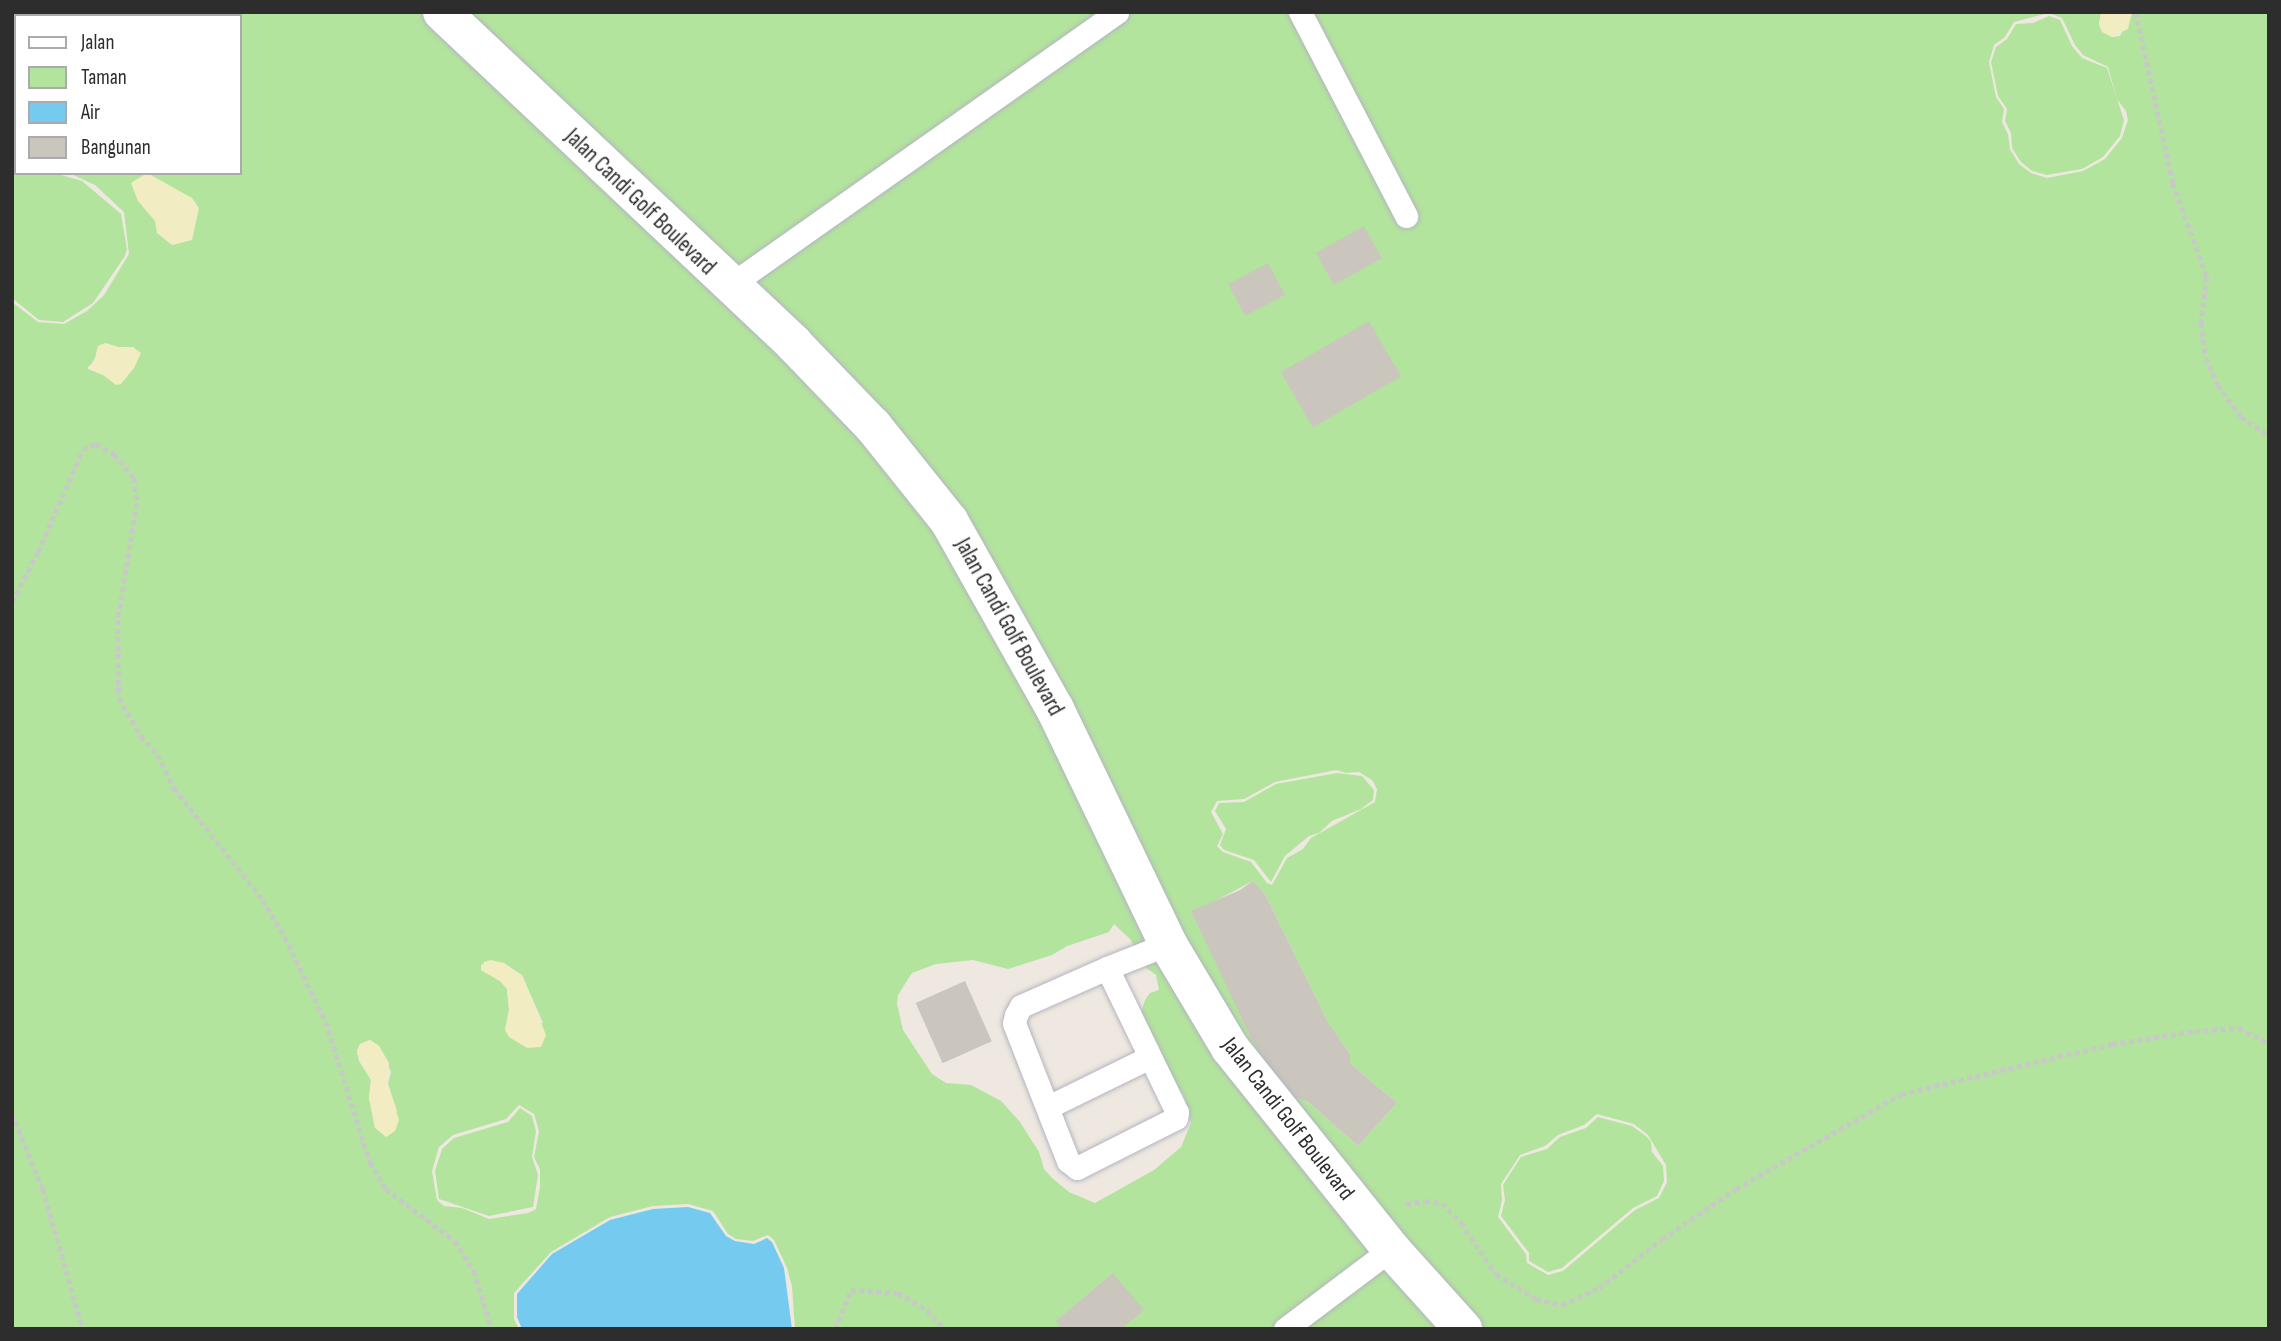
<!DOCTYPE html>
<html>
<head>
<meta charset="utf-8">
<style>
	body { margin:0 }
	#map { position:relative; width:2281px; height:1341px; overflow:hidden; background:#eee8e0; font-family:"Sofia Sans Condensed",sans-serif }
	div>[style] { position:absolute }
	.green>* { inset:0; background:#b3e49d }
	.sand>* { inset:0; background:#f2ecc3 }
	.water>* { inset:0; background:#74cbef }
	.building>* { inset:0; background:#cac6be; transform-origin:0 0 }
	.path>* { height:4.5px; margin-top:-2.25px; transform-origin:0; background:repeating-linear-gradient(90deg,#c8c8c8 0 5px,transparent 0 8.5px) }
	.roads { filter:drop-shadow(0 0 2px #b3b5c0) drop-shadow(0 0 2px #b3b5c0) }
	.lane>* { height:23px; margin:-11.5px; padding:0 11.5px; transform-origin:11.5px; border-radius:11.5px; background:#fff }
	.street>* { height:38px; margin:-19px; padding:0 19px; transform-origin:19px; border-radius:19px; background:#fff }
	span { translate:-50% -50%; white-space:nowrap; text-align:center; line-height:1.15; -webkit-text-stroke:5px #fff; paint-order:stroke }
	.street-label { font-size:23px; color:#2d2d2d }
	.frame { position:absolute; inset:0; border:14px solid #2d2d2d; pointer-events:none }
	.legend { position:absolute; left:14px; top:14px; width:228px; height:161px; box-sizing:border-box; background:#fff; border:2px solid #ababab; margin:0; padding:9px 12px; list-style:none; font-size:21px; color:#2d2d2d }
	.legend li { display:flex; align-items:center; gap:14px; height:35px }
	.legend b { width:35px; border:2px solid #ababab }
</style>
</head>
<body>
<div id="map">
	<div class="green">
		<div style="clip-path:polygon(evenodd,12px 12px,2101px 12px,2099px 25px,2112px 37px,2120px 36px,2132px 12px,2269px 12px,2269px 1329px,795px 1329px,792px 1286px,787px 1268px,774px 1240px,768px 1235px,753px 1241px,736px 1239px,728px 1234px,713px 1211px,688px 1204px,653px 1206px,610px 1217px,551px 1252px,514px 1293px,514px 1319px,519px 1329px,12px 1329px,12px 302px,38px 322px,64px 324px,87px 311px,104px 295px,129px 254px,124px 212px,95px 185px,69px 173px,240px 173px,240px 16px,16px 16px,16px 163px,12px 162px,12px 12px,2049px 13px,2062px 18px,2075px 45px,2083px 55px,2108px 67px,2117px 99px,2126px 111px,2128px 120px,2122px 138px,2105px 159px,2083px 171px,2047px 178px,2031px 173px,2019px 164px,2010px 149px,2008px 134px,2002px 122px,2004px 109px,1996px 97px,1989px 62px,1994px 45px,2005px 37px,2014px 22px,2049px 13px,12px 12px,105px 343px,122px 348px,131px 369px,125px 376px,103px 375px,88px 369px,105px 343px,12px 12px,1336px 770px,1346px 773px,1359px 772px,1372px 780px,1377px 789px,1375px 802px,1311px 838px,1303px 849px,1287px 858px,1272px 885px,1267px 883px,1251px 862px,1223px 852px,1217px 846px,1223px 834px,1211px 812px,1217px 801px,1244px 799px,1275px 782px,1336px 770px,12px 12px,1253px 881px,1265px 894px,1328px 1022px,1350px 1054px,1350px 1063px,1397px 1103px,1358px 1146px,1307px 1101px,1295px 1098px,1279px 1080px,1213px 902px,1253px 881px,12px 12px,1114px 924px,1130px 939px,1145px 967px,1156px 975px,1159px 990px,1150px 993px,1145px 1000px,1140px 1016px,1159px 1046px,1162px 1065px,1184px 1096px,1191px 1123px,1181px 1147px,1154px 1170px,1095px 1203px,1069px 1192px,1052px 1178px,1044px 1169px,1039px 1152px,1020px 1122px,1001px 1101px,971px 1085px,946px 1083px,932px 1074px,903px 1030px,897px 1004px,898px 995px,912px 973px,936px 964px,973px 960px,1008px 969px,1052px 955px,1067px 946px,1109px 932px,1114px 924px,12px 12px,486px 963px,504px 963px,522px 975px,543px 1023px,505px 1030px,509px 1010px,507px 989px,500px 981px,481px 970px,481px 965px,486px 963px,12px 12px,370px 1040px,379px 1046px,391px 1072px,388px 1084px,397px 1111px,375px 1128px,369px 1098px,371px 1080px,359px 1061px,357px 1050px,360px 1044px,370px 1040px,12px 12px,519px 1105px,534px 1114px,539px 1131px,534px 1157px,540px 1169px,540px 1187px,536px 1209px,528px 1213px,489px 1219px,462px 1208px,444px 1206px,437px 1200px,432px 1171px,439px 1147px,453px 1135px,506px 1119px,519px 1105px,12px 12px,1597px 1114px,1634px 1124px,1648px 1135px,1666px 1165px,1667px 1182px,1659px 1198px,1635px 1210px,1563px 1271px,1548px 1275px,1527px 1263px,1526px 1254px,1498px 1217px,1502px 1200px,1501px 1184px,1520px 1155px,1545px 1146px,1558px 1135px,1584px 1125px,1597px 1114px)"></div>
		<div style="clip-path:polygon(2049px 16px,2060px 20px,2072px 46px,2082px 58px,2107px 68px,2124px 120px,2120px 136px,2103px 157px,2082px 169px,2047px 175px,2032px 171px,2021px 162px,2012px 148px,2011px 133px,2005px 121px,2007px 109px,1998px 96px,1991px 62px,1996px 47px,2007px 39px,2016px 24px,2033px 23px)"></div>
		<div style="clip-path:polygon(12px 164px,16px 166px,16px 173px,61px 175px,82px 181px,121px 214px,127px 249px,125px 256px,93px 303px,63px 322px,39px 320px,12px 298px)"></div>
		<div style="clip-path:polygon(1337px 773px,1362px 776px,1374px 790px,1373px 800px,1361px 809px,1332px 821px,1319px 833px,1309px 836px,1285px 856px,1271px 882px,1254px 860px,1224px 850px,1220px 845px,1226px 829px,1215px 811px,1219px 803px,1244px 802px,1276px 784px)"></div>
		<div style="clip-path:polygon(520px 1108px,532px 1116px,536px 1131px,532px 1157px,538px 1175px,533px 1207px,489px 1216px,439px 1199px,435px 1171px,442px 1149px,454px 1138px,508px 1122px)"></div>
		<div style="clip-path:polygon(1598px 1117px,1632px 1126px,1647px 1137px,1651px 1142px,1652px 1152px,1663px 1166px,1664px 1181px,1657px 1196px,1633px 1208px,1562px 1268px,1548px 1272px,1529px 1261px,1529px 1253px,1501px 1216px,1505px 1200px,1503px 1185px,1521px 1157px,1547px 1149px,1560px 1137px,1586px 1128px)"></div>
	</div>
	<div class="sand">
		<div style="clip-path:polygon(2101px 12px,2132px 12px,2128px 29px,2112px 37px,2102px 32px,2099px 25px)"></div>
		<div style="clip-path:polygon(147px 173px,192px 198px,199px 208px,192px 240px,172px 245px,157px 233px,155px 221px,138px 201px,131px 183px)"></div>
		<div style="clip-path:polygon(105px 343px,117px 347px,133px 347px,141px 353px,134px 368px,121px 384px,116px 385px,103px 375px,87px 368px,94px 362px,98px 346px)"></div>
		<div style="clip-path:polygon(491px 960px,504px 963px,523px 977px,546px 1035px,541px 1047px,527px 1048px,509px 1037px,505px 1030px,509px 1010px,507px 989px,500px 981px,481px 970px,484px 962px)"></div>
		<div style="clip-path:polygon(370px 1040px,379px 1046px,389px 1063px,388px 1084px,399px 1120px,395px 1131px,386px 1137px,375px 1128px,369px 1098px,371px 1080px,357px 1054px,360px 1044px)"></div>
	</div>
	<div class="water">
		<div style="clip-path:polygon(688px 1207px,710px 1213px,726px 1236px,735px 1241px,754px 1244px,767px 1238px,772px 1242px,784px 1268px,792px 1329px,522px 1329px,517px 1317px,517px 1294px,552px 1254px,610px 1220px,653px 1209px)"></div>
	</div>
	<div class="building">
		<div style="left:1364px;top:226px;width:37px;height:55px;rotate:61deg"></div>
		<div style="left:1268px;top:263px;width:36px;height:45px;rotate:62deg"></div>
		<div style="left:1369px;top:321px;width:64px;height:102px;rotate:60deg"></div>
		<div style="clip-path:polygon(1253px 881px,1265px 894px,1328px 1022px,1350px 1054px,1350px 1063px,1397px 1103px,1358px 1146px,1307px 1101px,1295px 1098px,1267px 1064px,1251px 1038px,1191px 911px,1240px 890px)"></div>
		<div style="left:965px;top:981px;width:66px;height:54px;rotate:66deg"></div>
		<div style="clip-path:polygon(1113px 1273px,1144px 1310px,1121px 1329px,1062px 1329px,1056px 1321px)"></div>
	</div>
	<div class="path">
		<div style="left:2136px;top:12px;width:175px;rotate:77.8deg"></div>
		<div style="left:2173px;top:183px;width:100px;rotate:70.1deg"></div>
		<div style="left:2207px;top:277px;width:46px;rotate:97.4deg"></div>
		<div style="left:2201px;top:323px;width:35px;rotate:82deg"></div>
		<div style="left:2206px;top:358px;width:30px;rotate:66deg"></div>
		<div style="left:2218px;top:385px;width:39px;rotate:54deg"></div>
		<div style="left:2241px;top:417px;width:33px;rotate:33deg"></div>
		<div style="left:12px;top:602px;width:56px;rotate:-62.5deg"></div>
		<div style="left:38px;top:552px;width:112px;rotate:-66.4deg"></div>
		<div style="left:83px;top:449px;width:14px;rotate:-21deg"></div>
		<div style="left:96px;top:444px;width:21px;rotate:29deg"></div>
		<div style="left:114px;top:454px;width:31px;rotate:50deg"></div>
		<div style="left:134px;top:478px;width:25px;rotate:83deg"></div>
		<div style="left:137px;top:503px;width:119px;rotate:99.2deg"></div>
		<div style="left:118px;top:620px;width:78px;rotate:89.3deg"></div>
		<div style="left:119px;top:698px;width:44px;rotate:59.9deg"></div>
		<div style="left:141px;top:736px;width:25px;rotate:48deg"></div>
		<div style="left:158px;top:755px;width:37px;rotate:64deg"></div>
		<div style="left:174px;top:788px;width:143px;rotate:51.5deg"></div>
		<div style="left:263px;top:900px;width:43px;rotate:59.3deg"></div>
		<div style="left:285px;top:937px;width:94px;rotate:64.2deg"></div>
		<div style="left:326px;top:1022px;width:147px;rotate:72.6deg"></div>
		<div style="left:370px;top:1162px;width:31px;rotate:59deg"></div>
		<div style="left:386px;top:1189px;width:86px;rotate:37deg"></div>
		<div style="left:455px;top:1241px;width:36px;rotate:58deg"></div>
		<div style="left:474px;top:1271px;width:61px;rotate:72.8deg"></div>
		<div style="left:12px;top:1114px;width:81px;rotate:67.5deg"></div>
		<div style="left:43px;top:1189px;width:146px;rotate:74.1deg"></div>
		<div style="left:1406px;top:1204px;width:19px;rotate:-9deg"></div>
		<div style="left:1425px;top:1201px;width:17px;rotate:7deg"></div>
		<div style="left:1442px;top:1203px;width:28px;rotate:46deg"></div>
		<div style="left:1461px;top:1223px;width:62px;rotate:55.5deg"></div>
		<div style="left:1496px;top:1274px;width:47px;rotate:32deg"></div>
		<div style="left:1536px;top:1299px;width:27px;rotate:13deg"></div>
		<div style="left:1562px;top:1305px;width:41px;rotate:-24.7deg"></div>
		<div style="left:1599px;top:1288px;width:80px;rotate:-37.9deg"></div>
		<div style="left:1662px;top:1239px;width:89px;rotate:-34deg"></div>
		<div style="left:1736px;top:1189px;width:190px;rotate:-29.9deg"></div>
		<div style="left:1901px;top:1094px;width:217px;rotate:-13.3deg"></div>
		<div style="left:2112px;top:1044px;width:84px;rotate:-8.9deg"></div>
		<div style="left:2195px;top:1031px;width:44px;rotate:-3.9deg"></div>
		<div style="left:2239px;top:1028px;width:34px;rotate:27deg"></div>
		<div style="left:835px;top:1329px;width:42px;rotate:-67.7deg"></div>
		<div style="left:851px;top:1290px;width:47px;rotate:3.7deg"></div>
		<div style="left:898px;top:1293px;width:34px;rotate:30deg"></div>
		<div style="left:927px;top:1310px;width:26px;rotate:47deg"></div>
	</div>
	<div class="roads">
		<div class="lane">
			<div style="left:1300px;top:12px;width:230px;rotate:62.5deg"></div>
			<div style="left:729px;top:286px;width:475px;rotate:-35.2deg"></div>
			<div style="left:1107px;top:968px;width:160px;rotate:64.1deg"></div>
			<div style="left:1177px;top:1112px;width:6px;rotate:99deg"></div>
			<div style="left:1176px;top:1118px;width:111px;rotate:153.2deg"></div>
			<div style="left:1077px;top:1168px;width:11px;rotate:-142deg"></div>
			<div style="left:1068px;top:1161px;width:148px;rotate:-111.4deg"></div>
			<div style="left:1014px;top:1023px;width:8px;rotate:-76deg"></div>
			<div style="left:1016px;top:1015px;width:10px;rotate:-61deg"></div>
			<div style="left:1021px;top:1006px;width:94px;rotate:-23.8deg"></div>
			<div style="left:1107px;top:968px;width:66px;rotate:-21.5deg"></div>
			<div style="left:1048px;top:1107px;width:111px;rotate:-26.1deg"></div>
			<div style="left:1285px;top:1329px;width:133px;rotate:-37deg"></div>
		</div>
		<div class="street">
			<div style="left:442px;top:12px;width:484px;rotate:43.3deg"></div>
			<div style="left:794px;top:344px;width:114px;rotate:46.1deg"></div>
			<div style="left:873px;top:426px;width:122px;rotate:51.3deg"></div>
			<div style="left:949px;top:521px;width:216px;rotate:60.6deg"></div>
			<div style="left:1055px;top:709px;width:261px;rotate:64.3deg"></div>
			<div style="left:1168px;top:944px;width:121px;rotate:59.2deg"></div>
			<div style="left:1230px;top:1048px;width:258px;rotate:51.3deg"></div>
			<div style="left:1391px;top:1249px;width:108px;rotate:48deg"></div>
		</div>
	</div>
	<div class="street-label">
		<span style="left:640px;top:202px;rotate:44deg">Jalan Candi Golf Boulevard</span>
		<span style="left:1009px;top:627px;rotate:61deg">Jalan Candi Golf Boulevard</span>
		<span style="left:1288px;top:1119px;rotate:52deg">Jalan Candi Golf Boulevard</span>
	</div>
	<div class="frame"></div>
	<ul class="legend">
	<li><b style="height:9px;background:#fff"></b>Jalan</li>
	<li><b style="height:19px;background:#b3e49d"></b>Taman</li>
	<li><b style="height:19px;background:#74cbef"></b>Air</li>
	<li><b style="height:19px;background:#cac6be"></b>Bangunan</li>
	</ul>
</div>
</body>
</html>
